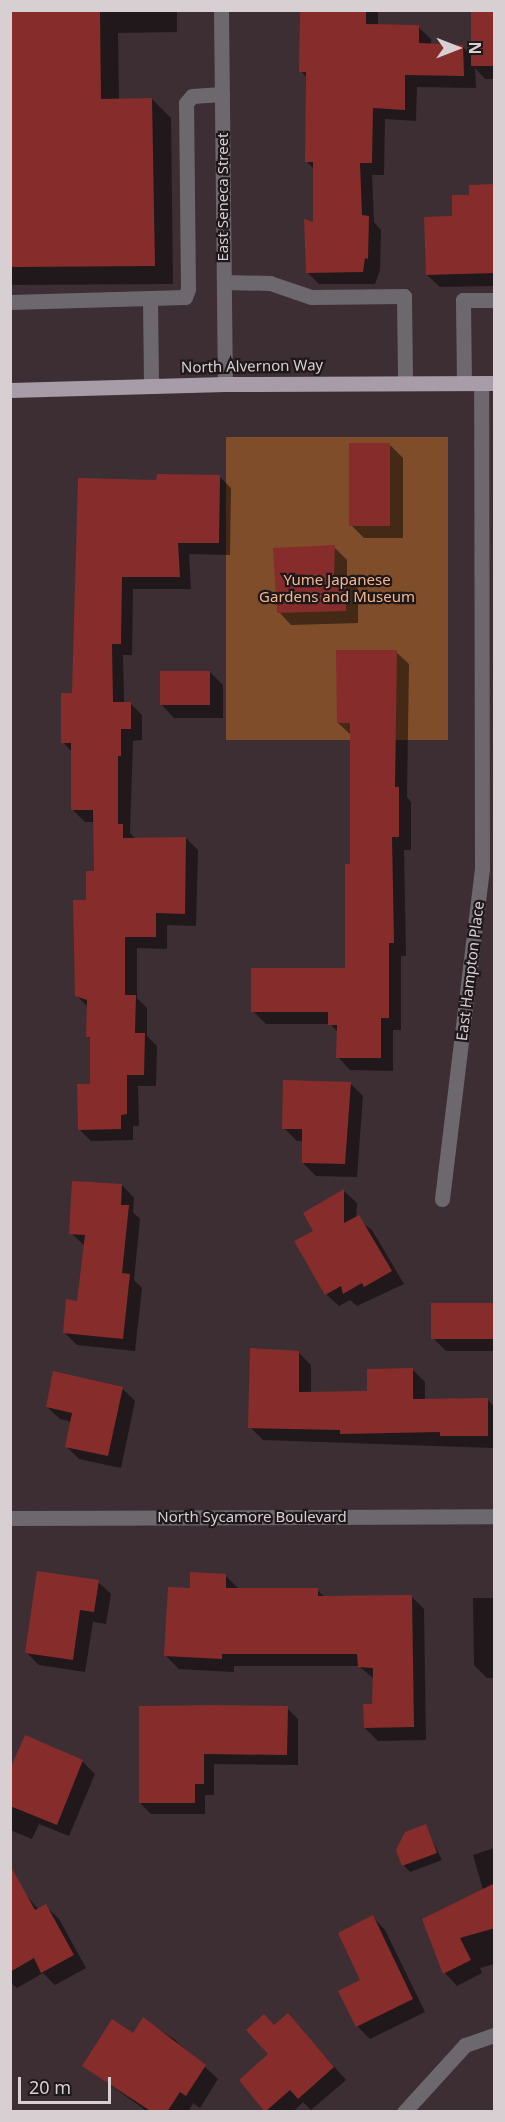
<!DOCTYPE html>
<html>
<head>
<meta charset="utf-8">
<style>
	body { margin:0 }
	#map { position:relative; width:505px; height:2122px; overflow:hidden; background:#3c2e33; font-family:"Noto Sans",sans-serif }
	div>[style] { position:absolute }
	.green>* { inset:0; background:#7f4d2a; transform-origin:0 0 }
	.shadow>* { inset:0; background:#0007 }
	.building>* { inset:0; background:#862d2c; transform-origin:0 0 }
	.minor>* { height:15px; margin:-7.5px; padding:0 7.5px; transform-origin:7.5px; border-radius:7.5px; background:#6d686d }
	.major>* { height:15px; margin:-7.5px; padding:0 7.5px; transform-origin:7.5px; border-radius:7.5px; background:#a79ca7 }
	span { translate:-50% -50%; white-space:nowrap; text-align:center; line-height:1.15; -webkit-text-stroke:4.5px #1f181a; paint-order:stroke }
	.street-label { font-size:15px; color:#d8cfd2 }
	.park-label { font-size:15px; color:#f6b68e }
	.frame { position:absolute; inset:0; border:12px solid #d8cfd2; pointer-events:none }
	.north { position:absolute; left:427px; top:18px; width:60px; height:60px; -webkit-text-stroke:4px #1f181a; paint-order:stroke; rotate:90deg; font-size:16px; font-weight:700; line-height:24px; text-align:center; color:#d8cfd2 }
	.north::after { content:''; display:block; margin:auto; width:21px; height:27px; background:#d8cfd2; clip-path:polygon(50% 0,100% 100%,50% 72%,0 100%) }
	.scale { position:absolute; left:18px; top:2077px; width:93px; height:27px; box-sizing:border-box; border:3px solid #d8cfd2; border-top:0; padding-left:8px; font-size:18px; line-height:21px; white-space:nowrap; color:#d8cfd2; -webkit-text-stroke:4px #1f181a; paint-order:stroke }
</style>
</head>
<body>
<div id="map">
	<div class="green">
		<div style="left:226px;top:437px;width:222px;height:303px"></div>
	</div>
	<div class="shadow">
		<div style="clip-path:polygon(10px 10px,177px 10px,177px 32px,118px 33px,119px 100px,152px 99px,171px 118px,173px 284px,10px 285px)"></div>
		<div style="clip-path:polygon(301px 10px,378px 10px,378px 26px,418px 27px,431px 39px,431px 45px,463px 47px,472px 56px,494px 10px,494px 79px,485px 79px,475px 68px,476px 88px,417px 87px,416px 121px,385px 119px,384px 175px,372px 175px,374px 222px,381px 230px,380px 270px,375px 284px,319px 284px,307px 272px,314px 224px,314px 169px,307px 162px,308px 79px,301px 71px)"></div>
		<div style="clip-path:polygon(494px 186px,494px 286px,440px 287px,427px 275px,454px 217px,470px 196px)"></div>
		<div style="clip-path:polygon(390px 445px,403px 458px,403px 538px,364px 538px,351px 525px)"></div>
		<div style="clip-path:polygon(219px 476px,231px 488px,230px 555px,189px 554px,191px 589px,133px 589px,132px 655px,123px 655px,124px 703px,130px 703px,142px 715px,142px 740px,133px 741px,130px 833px,135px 838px,186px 838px,198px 850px,196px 926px,167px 925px,167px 949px,137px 948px,137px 998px,147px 1008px,147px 1036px,157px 1046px,156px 1086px,138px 1086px,139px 1126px,133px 1126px,133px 1140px,91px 1141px,79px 1129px,91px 1085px,91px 1040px,88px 1036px,88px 1007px,77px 996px,74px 902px,88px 902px,95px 872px,95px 822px,85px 822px,73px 810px,73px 753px,63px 742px,73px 695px,158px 482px)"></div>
		<div style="clip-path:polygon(334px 547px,347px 560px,347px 578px,358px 589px,358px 623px,291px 625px,279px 612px)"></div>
		<div style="clip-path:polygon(396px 652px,409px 664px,407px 797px,411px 802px,411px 850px,404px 850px,406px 956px,401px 956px,401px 1030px,393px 1030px,393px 1071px,350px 1070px,338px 1057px,338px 1032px,330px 1024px,266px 1024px,253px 1011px,346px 970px,352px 865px,351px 735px,338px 723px)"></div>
		<div style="clip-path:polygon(210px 672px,223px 685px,223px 718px,174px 718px,162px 705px)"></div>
		<div style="clip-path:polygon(350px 1083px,363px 1096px,357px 1177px,316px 1176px,303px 1163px,304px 1141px,297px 1141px,284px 1128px)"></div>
		<div style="clip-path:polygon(122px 1185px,134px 1198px,133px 1212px,140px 1219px,134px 1280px,142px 1288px,135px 1351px,77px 1345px,64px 1332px,78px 1302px,85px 1246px,71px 1233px)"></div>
		<div style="clip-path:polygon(344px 1191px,357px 1203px,356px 1218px,372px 1230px,404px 1284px,357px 1306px,350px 1300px,339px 1306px,326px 1294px,315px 1231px,305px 1214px)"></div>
		<div style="clip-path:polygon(494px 1304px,494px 1351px,446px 1351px,433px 1338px)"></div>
		<div style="clip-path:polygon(298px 1352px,311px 1365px,311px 1393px,369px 1392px,412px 1369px,425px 1382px,425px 1400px,488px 1400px,494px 1407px,494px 1448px,263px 1440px,250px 1427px)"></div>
		<div style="clip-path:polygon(122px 1388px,135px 1401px,121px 1468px,79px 1459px,66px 1446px,72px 1422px,60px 1419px,47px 1407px)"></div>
		<div style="clip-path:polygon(226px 1576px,238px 1588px,317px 1590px,325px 1597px,411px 1596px,424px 1609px,426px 1740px,378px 1741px,365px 1728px,374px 1706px,374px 1679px,359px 1666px,234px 1666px,234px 1672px,179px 1669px,166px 1656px,191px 1590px)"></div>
		<div style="clip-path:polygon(98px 1582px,111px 1594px,106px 1624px,93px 1622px,85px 1672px,39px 1665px,26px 1652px)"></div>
		<div style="clip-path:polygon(473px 1598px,494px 1598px,494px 1678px,487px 1678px,474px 1665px)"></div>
		<div style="clip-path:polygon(140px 1707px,287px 1708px,298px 1719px,298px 1765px,214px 1764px,214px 1795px,205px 1795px,205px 1814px,151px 1814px,140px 1803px)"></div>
		<div style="clip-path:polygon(82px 1761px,95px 1774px,69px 1836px,39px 1824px,32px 1839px,10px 1830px,10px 1765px)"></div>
		<div style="clip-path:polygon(425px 1826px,442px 1860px,410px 1872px,403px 1865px)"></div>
		<div style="clip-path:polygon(494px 1848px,494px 1964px,480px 1968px,482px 1973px,457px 1986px,445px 1973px,424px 1919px,483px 1890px,473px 1855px)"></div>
		<div style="clip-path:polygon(26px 1895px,39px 1910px,46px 1906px,59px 1919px,86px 1968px,55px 1985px,43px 1973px,17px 1988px,10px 1982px,10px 1903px)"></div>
		<div style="clip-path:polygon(373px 1917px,385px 1930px,425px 2012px,370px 2039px,357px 2026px,340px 1991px,362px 1981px)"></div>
		<div style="clip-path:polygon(288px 2015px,346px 2080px,311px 2110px,303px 2102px,293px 2112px,267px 2112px,241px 2080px,270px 2055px,275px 2026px)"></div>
		<div style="clip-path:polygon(143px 2019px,174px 2039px,218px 2079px,200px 2108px,193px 2103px,188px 2112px,148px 2112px,84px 2066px,133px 2035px)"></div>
	</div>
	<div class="building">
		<div style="clip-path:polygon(10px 10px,100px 10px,101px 99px,152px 98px,155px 266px,12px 267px)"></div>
		<div style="clip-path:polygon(300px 10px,366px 10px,366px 24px,419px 25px,419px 43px,463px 45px,464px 76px,405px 75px,405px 110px,373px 108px,372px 163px,360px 163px,362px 215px,369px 216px,368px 259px,365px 258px,363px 272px,306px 273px,304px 219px,313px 222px,313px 162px,305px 162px,306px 72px,299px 72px)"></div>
		<div style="left:471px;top:10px;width:24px;height:56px"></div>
		<div style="clip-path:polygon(495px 184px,495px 273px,426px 275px,424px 217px,452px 216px,452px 195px,469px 195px,469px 185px)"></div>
		<div style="left:349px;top:443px;width:41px;height:83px"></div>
		<div style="clip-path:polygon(157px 474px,220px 475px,219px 543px,178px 543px,180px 577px,122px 577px,121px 644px,112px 644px,113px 702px,131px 702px,131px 729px,121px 729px,121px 756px,118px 756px,118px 824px,123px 824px,123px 838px,186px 837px,185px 914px,156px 913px,156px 937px,125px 937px,125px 995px,136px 995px,135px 1033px,145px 1033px,144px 1075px,127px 1075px,127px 1114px,121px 1115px,121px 1129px,78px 1130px,77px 1084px,90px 1084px,90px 1037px,86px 1037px,87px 1000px,75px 996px,73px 900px,86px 900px,86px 871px,94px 871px,93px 810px,71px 810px,71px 743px,61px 743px,61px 693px,72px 693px,78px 478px,156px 480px)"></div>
		<div style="clip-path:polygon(335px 545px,334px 575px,346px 575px,346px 611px,277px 613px,273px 548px)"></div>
		<div style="clip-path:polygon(336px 650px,397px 650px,395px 787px,399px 787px,399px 837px,392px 837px,394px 943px,389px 943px,389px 1018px,381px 1018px,381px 1058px,336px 1058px,337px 1025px,328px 1025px,328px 1012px,251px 1012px,251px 968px,345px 968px,345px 864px,350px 864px,350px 723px,337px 723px)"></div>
		<div style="left:160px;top:671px;width:50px;height:34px"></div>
		<div style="clip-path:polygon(283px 1080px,351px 1082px,345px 1164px,302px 1163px,302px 1129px,282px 1129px)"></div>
		<div style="clip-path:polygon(72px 1181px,122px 1184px,121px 1205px,129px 1205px,122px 1273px,130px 1274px,123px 1339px,63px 1333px,66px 1299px,77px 1301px,85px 1235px,69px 1234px)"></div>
		<div style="clip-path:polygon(344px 1189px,344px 1223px,359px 1215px,392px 1271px,364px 1287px,362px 1283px,343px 1294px,341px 1286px,325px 1295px,294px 1241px,313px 1231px,303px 1213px)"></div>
		<div style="left:431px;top:1303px;width:64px;height:36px"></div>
		<div style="clip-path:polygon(250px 1348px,299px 1351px,299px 1392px,367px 1391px,367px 1369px,413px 1368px,413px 1399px,488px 1398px,488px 1436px,440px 1436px,440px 1432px,340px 1434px,340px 1430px,248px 1428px)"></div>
		<div style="clip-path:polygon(53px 1371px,123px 1387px,108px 1456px,65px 1447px,72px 1413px,46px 1407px)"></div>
		<div style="clip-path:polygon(37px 1571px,99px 1580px,94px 1612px,80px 1610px,73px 1660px,25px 1653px)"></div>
		<div style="clip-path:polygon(190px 1572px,226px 1574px,226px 1588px,318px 1588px,318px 1596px,412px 1595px,414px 1727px,364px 1728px,363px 1704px,372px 1704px,373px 1668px,358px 1667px,357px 1654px,222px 1654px,222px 1659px,164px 1656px,168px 1587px,190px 1588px)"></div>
		<div style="clip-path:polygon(219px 1705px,288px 1706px,287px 1755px,204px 1754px,204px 1784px,195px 1784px,195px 1803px,139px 1803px,139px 1706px)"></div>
		<div style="clip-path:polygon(25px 1735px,83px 1760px,57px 1825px,10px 1806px,10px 1769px)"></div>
		<div style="clip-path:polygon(426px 1824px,437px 1853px,402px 1866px,396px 1850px,405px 1832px)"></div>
		<div style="clip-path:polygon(10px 1865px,35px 1910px,46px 1904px,74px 1955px,41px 1973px,34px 1958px,10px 1972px)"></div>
		<div style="clip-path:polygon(495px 1883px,495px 1928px,460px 1938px,471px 1960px,443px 1974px,422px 1919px)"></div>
		<div style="clip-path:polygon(373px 1915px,413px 1999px,356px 2027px,338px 1991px,360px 1980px,338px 1933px)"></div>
		<div style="clip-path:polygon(288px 2013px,334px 2067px,298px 2099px,290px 2090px,265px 2112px,239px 2080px,268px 2054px,246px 2030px,264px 2014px,274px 2025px)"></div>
		<div style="clip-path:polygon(143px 2017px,206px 2065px,186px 2096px,180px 2092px,167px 2112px,152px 2112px,82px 2066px,112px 2019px,133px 2033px)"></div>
	</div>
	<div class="minor">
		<div style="left:221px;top:10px;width:374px;rotate:89.4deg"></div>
		<div style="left:224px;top:282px;width:46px;rotate:1.2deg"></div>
		<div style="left:270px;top:283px;width:43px;rotate:18.9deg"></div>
		<div style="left:311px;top:297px;width:93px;rotate:-0.6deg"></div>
		<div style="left:404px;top:296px;width:87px;rotate:89.3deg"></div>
		<div style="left:150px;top:300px;width:86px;rotate:89.3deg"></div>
		<div style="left:10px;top:302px;width:175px;rotate:-1.6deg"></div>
		<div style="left:185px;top:297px;width:9px;rotate:-69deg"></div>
		<div style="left:188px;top:289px;width:186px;rotate:-90.6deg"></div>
		<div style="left:186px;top:103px;width:9px;rotate:-49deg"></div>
		<div style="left:192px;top:96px;width:30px;rotate:-4deg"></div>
		<div style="left:464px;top:383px;width:83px;rotate:-90.7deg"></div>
		<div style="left:463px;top:300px;width:31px"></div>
		<div style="left:442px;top:1199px;width:333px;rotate:-83.1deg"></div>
		<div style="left:482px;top:868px;width:485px;rotate:-90.1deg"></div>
		<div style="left:10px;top:1518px;width:484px;rotate:-0.2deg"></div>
		<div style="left:404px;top:2112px;width:91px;rotate:-47.7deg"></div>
		<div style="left:465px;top:2045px;width:31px;rotate:-19deg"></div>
	</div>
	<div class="major">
		<div style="left:10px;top:390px;width:215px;rotate:-1.6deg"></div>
		<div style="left:225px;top:384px;width:269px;rotate:-0.2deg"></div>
	</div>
	<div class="street-label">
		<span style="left:223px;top:197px;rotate:-90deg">East Seneca Street</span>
		<span style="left:252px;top:366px;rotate:-1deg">North Alvernon Way</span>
		<span style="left:470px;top:971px;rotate:-83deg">East Hampton Place</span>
		<span style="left:252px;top:1517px">North Sycamore Boulevard</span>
	</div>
	<div class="park-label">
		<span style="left:337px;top:588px">Yume Japanese<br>Gardens and Museum</span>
	</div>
	<div class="frame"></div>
	<div class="north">N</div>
	<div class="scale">20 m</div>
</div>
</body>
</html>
